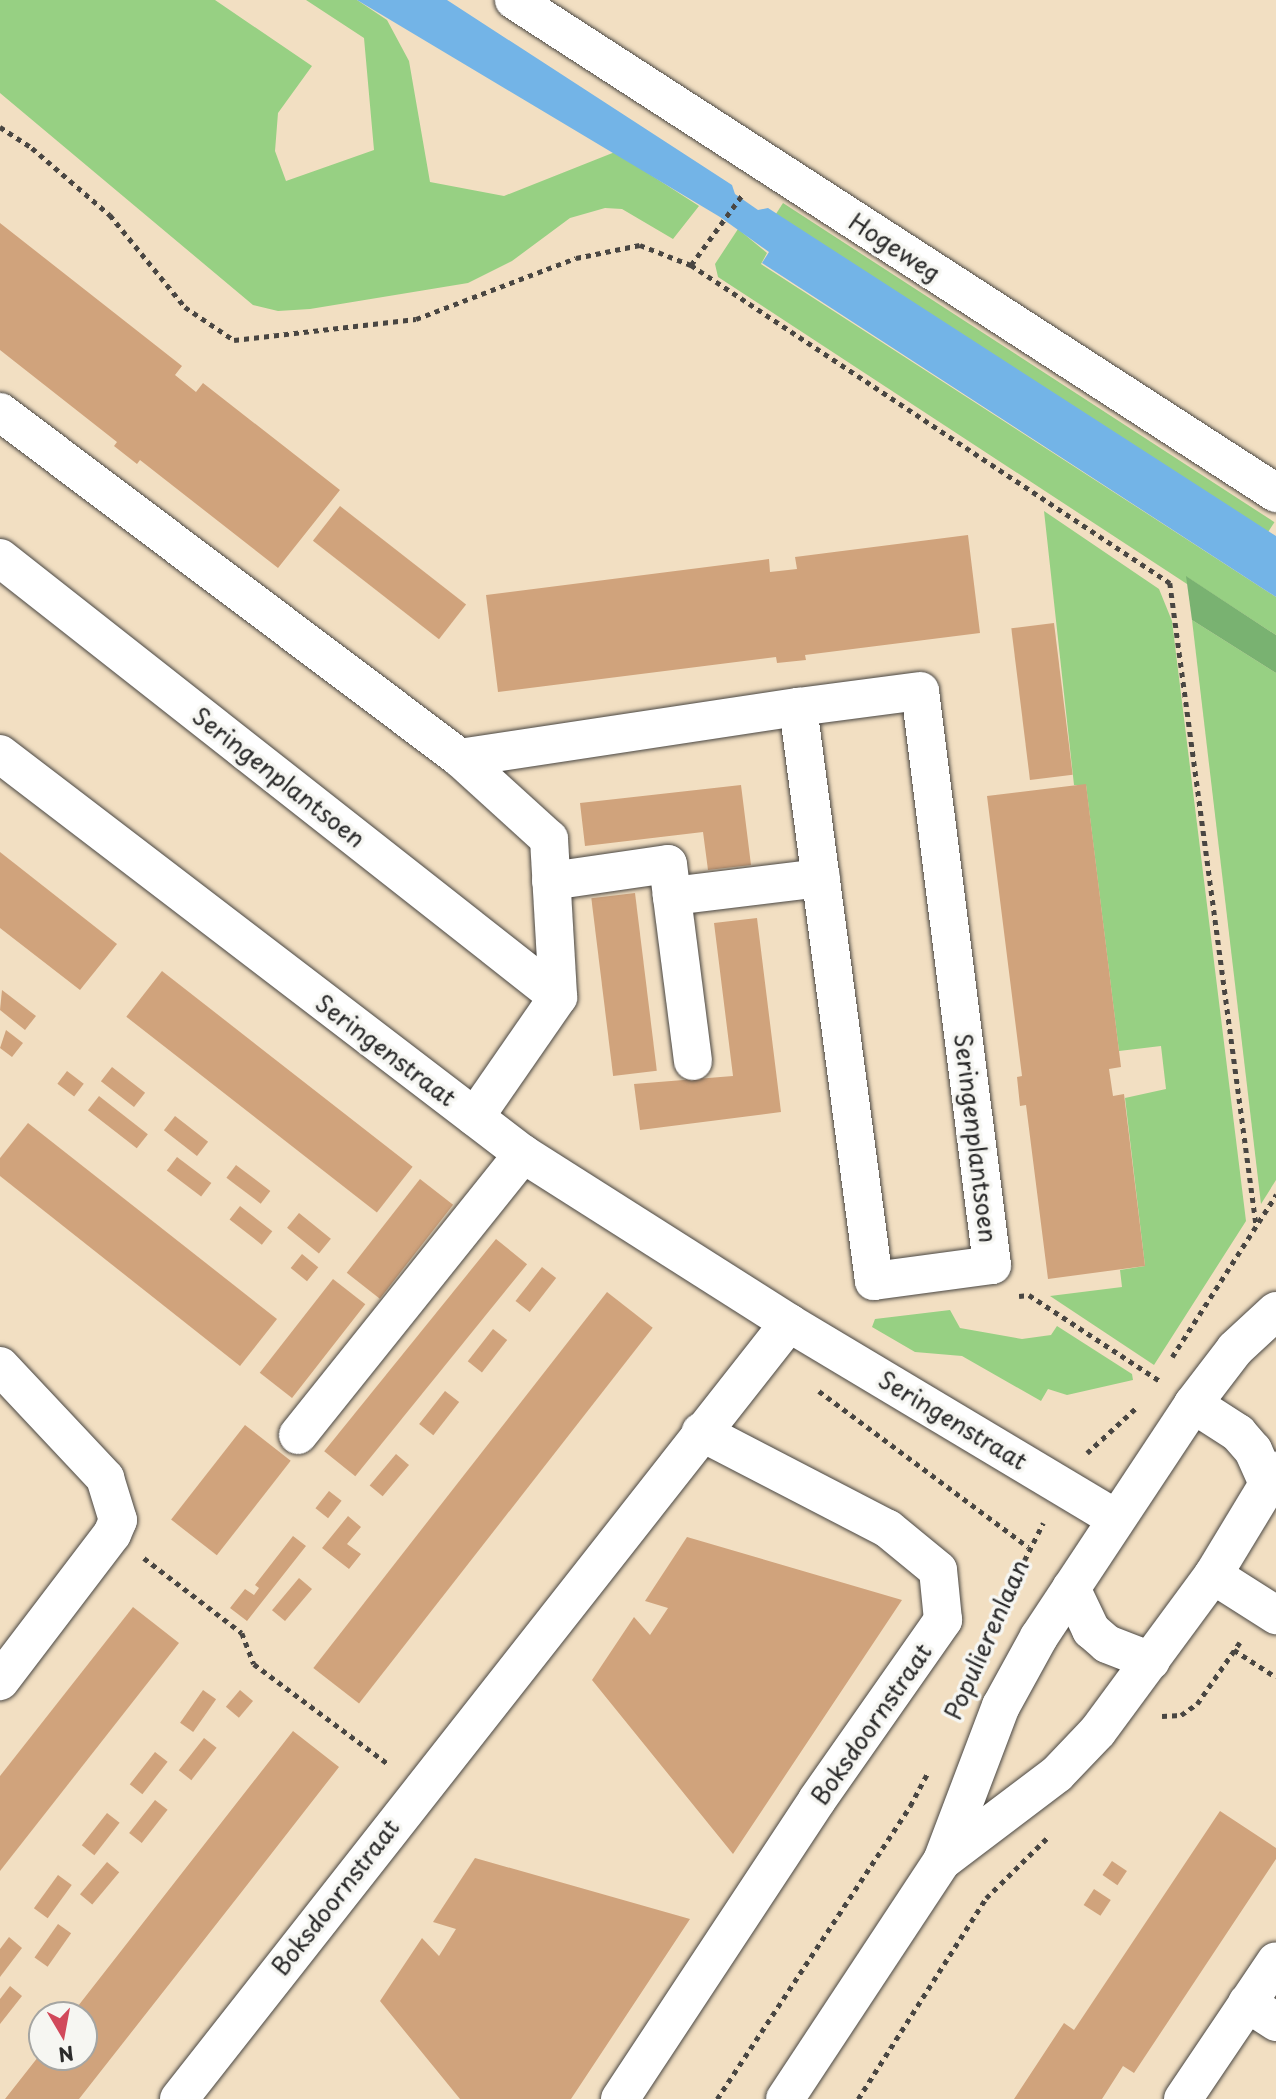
<!DOCTYPE html>
<html>
<head>
<meta charset="utf-8">
<style>
	body { margin:0 }
	#map { position:relative; width:1276px; height:2099px; overflow:hidden; background:#f2dfc2; font-family:"Playpen Sans",sans-serif }
	div>[style] { position:absolute }
	.green>* { inset:0; background:#97d083; transform-origin:0 0 }
	.forest>* { inset:0; background:#79b271 }
	.water>* { inset:0; background:#73b4e7 }
	.building>* { inset:0; background:#d0a37c; transform-origin:0 0 }
	.path>* { height:4.5px; margin-top:-2.25px; transform-origin:0; background:repeating-linear-gradient(90deg,#494642 0 5px,transparent 0 10px) }
	.roads { filter:drop-shadow(0 0 2px #494642) drop-shadow(0 0 2px #494642) }
	.minor>* { height:38px; margin:-19px; padding:0 19px; transform-origin:19px; border-radius:19px; background:#fff }
	span { translate:-50% -50%; white-space:nowrap; text-align:center; line-height:1.15; -webkit-text-stroke:7px #f6f6f2; paint-order:stroke }
	.street-label { font-size:24px; color:#2b2b2b }
	.north { position:absolute; left:28px; top:2001px; width:70px; height:70px; box-sizing:border-box; background:#f6f6f2; border:2px solid #a5a5a2; border-radius:50%; rotate:170deg; font-size:19px; font-weight:700; line-height:28px; text-align:center; color:#2b2b2b }
	.north::after { content:''; display:block; margin:auto; width:24px; height:32px; background:#d1495b; clip-path:polygon(50% 0,100% 100%,50% 72%,0 100%) }
</style>
</head>
<body>
<div id="map">
	<div class="green">
		<div style="clip-path:polygon(0 0,215px 0,312px 66px,278px 113px,275px 151px,286px 181px,374px 150px,364px 38px,306px 0,357px 0,387px 20px,409px 61px,430px 182px,504px 196px,615px 152px,699px 206px,673px 239px,622px 209px,605px 208px,570px 218px,512px 261px,468px 283px,310px 309px,278px 311px,253px 305px,0 93px)"></div>
		<div style="left:783px;top:203px;width:586px;height:16px;rotate:33deg"></div>
		<div style="clip-path:polygon(738px 229px,767px 253px,761px 264px,1276px 597px,1276px 635px,1187px 577px,1187px 584px,718px 277px,715px 264px)"></div>
		<div style="clip-path:polygon(1044px 511px,1159px 589px,1172px 621px,1246px 1221px,1154px 1365px,1050px 1296px,1122px 1287px,1120px 1270px,1145px 1266px,1125px 1098px,1166px 1089px,1161px 1046px,1119px 1051px,1086px 785px,1074px 785px)"></div>
		<div style="clip-path:polygon(1192px 620px,1276px 673px,1276px 1180px,1261px 1204px)"></div>
		<div style="clip-path:polygon(950px 1310px,960px 1328px,1022px 1339px,1051px 1335px,1057px 1326px,1132px 1374px,1133px 1380px,1067px 1395px,1048px 1389px,1041px 1401px,962px 1356px,915px 1352px,872px 1327px,875px 1319px)"></div>
	</div>
	<div class="forest">
		<div style="clip-path:polygon(1186px 576px,1276px 635px,1276px 673px,1192px 620px)"></div>
	</div>
	<div class="water">
		<div style="clip-path:polygon(357px 0,447px 0,732px 185px,735px 194px,758px 210px,768px 208px,1276px 536px,1276px 597px,762px 263px,769px 252px,720px 217px)"></div>
	</div>
	<div class="building">
		<div style="clip-path:polygon(0 223px,182px 366px,175px 375px,196px 392px,203px 383px,340px 490px,278px 568px,140px 460px,137px 464px,114px 446px,117px 442px,0 350px)"></div>
		<div style="left:340px;top:506px;width:160px;height:44px;rotate:38deg"></div>
		<div style="clip-path:polygon(968px 535px,980px 633px,805px 655px,806px 660px,777px 663px,776px 657px,498px 692px,486px 595px,769px 559px,770px 572px,797px 569px,795px 557px)"></div>
		<div style="left:1054px;top:623px;width:153px;height:43px;rotate:83deg"></div>
		<div style="clip-path:polygon(1086px 784px,1121px 1067px,1109px 1069px,1113px 1096px,1124px 1094px,1145px 1266px,1048px 1279px,1026px 1105px,1020px 1106px,1017px 1077px,1022px 1076px,987px 796px)"></div>
		<div style="clip-path:polygon(741px 785px,751px 865px,708px 870px,703px 832px,585px 846px,580px 803px)"></div>
		<div style="clip-path:polygon(0 852px,117px 944px,80px 990px,0 928px)"></div>
		<div style="left:635px;top:893px;width:179px;height:44px;rotate:83deg"></div>
		<div style="clip-path:polygon(757px 918px,781px 1112px,640px 1130px,634px 1084px,733px 1076px,714px 923px)"></div>
		<div style="left:162px;top:971px;width:318px;height:58px;rotate:38deg"></div>
		<div style="clip-path:polygon(2px 990px,36px 1016px,25px 1030px,0 1010px)"></div>
		<div style="clip-path:polygon(6px 1030px,23px 1043px,12px 1057px,0 1048px)"></div>
		<div style="left:112px;top:1067px;width:42px;height:18px;rotate:38deg"></div>
		<div style="left:67px;top:1071px;width:21px;height:16px;rotate:37deg"></div>
		<div style="left:99px;top:1096px;width:62px;height:18px;rotate:38deg"></div>
		<div style="left:175px;top:1116px;width:42px;height:18px;rotate:38deg"></div>
		<div style="clip-path:polygon(28px 1123px,277px 1319px,240px 1366px,0 1176px,0 1158px)"></div>
		<div style="left:177px;top:1157px;width:43px;height:17px;rotate:37deg"></div>
		<div style="left:236px;top:1165px;width:43px;height:16px;rotate:37deg"></div>
		<div style="left:420px;top:1179px;width:42px;height:119px;rotate:38deg"></div>
		<div style="left:240px;top:1206px;width:41px;height:17px;rotate:38deg"></div>
		<div style="left:299px;top:1213px;width:41px;height:19px;rotate:39deg"></div>
		<div style="left:496px;top:1239px;width:40px;height:273px;rotate:39deg"></div>
		<div style="left:302px;top:1254px;width:21px;height:18px;rotate:39deg"></div>
		<div style="left:542px;top:1267px;width:18px;height:43px;rotate:38deg"></div>
		<div style="left:333px;top:1279px;width:41px;height:119px;rotate:38deg"></div>
		<div style="left:607px;top:1292px;width:58px;height:477px;rotate:38deg"></div>
		<div style="left:493px;top:1329px;width:18px;height:41px;rotate:38deg"></div>
		<div style="left:445px;top:1391px;width:18px;height:42px;rotate:38deg"></div>
		<div style="left:245px;top:1425px;width:58px;height:120px;rotate:38deg"></div>
		<div style="left:396px;top:1454px;width:17px;height:41px;rotate:40deg"></div>
		<div style="left:329px;top:1491px;width:16px;height:22px;rotate:38deg"></div>
		<div style="clip-path:polygon(348px 1516px,361px 1527px,347px 1544px,361px 1554px,349px 1569px,322px 1548px)"></div>
		<div style="clip-path:polygon(293px 1536px,306px 1546px,247px 1621px,230px 1608px,245px 1589px,254px 1595px,259px 1588px,255px 1585px)"></div>
		<div style="clip-path:polygon(687px 1537px,902px 1600px,733px 1854px,592px 1680px,634px 1617px,650px 1635px,668px 1608px,645px 1601px)"></div>
		<div style="left:299px;top:1578px;width:17px;height:42px;rotate:40deg"></div>
		<div style="clip-path:polygon(133px 1607px,179px 1643px,0 1871px,0 1776px)"></div>
		<div style="left:203px;top:1690px;width:16px;height:40px;rotate:35deg"></div>
		<div style="left:240px;top:1690px;width:17px;height:22px;rotate:40deg"></div>
		<div style="clip-path:polygon(293px 1731px,339px 1767px,240px 1894px,79px 2099px,5px 2099px,42px 2052px,42px 2057px,84px 2057px,84px 2015px,71px 2015px)"></div>
		<div style="left:204px;top:1738px;width:16px;height:41px;rotate:38deg"></div>
		<div style="left:155px;top:1752px;width:16px;height:41px;rotate:38deg"></div>
		<div style="left:155px;top:1800px;width:16px;height:42px;rotate:38deg"></div>
		<div style="clip-path:polygon(1220px 1811px,1276px 1848px,1276px 1859px,1134px 2073px,1123px 2066px,1102px 2099px,1014px 2099px,1064px 2023px,1074px 2030px)"></div>
		<div style="left:107px;top:1813px;width:16px;height:41px;rotate:38deg"></div>
		<div style="clip-path:polygon(475px 1858px,690px 1919px,571px 2099px,460px 2099px,380px 2001px,422px 1938px,439px 1956px,456px 1929px,433px 1922px)"></div>
		<div style="left:1112px;top:1861px;width:18px;height:17px;rotate:34deg"></div>
		<div style="left:107px;top:1862px;width:16px;height:42px;rotate:40deg"></div>
		<div style="left:58px;top:1875px;width:17px;height:41px;rotate:36deg"></div>
		<div style="left:1094px;top:1889px;width:20px;height:19px;rotate:33deg"></div>
		<div style="left:58px;top:1924px;width:16px;height:41px;rotate:35deg"></div>
		<div style="clip-path:polygon(9px 1937px,22px 1948px,0 1977px,0 1949px)"></div>
		<div style="clip-path:polygon(10px 1986px,22px 1996px,0 2024px,0 1999px)"></div>
	</div>
	<div class="path">
		<div style="left:0;top:127px;width:38px;rotate:33deg"></div>
		<div style="left:32px;top:148px;width:103px;rotate:40.7deg"></div>
		<div style="left:110px;top:215px;width:119px;rotate:50.8deg"></div>
		<div style="left:185px;top:307px;width:59px;rotate:34deg"></div>
		<div style="left:234px;top:340px;width:183px;rotate:-6.6deg"></div>
		<div style="left:416px;top:319px;width:171px;rotate:-20.9deg"></div>
		<div style="left:576px;top:258px;width:65px;rotate:-11.5deg"></div>
		<div style="left:640px;top:245px;width:55px;rotate:21.4deg"></div>
		<div style="left:691px;top:265px;width:575px;rotate:33.58deg"></div>
		<div style="left:1170px;top:583px;width:646px;rotate:82.35deg"></div>
		<div style="left:691px;top:265px;width:87px;rotate:-53.9deg"></div>
		<div style="left:1019px;top:1296px;width:10px;rotate:-6deg"></div>
		<div style="left:1029px;top:1295px;width:157px;rotate:33.3deg"></div>
		<div style="left:1172px;top:1357px;width:193px;rotate:-57.3deg"></div>
		<div style="left:819px;top:1391px;width:261px;rotate:36.7deg"></div>
		<div style="left:1087px;top:1453px;width:68px;rotate:-42.6deg"></div>
		<div style="left:144px;top:1558px;width:123px;rotate:37.4deg"></div>
		<div style="left:242px;top:1633px;width:33px;rotate:69deg"></div>
		<div style="left:254px;top:1664px;width:167px;rotate:36.7deg"></div>
		<div style="left:1234px;top:1650px;width:50px;rotate:32.7deg"></div>
		<div style="left:975px;top:1659px;width:152px;rotate:-63.4deg"></div>
		<div style="left:1162px;top:1716px;width:19px;rotate:-3deg"></div>
		<div style="left:1181px;top:1715px;width:19px;rotate:-35deg"></div>
		<div style="left:1197px;top:1704px;width:75px;rotate:-55.3deg"></div>
		<div style="left:717px;top:2099px;width:351px;rotate:-56.6deg"></div>
		<div style="left:910px;top:1806px;width:36px;rotate:-62deg"></div>
		<div style="left:858px;top:2099px;width:238px;rotate:-57.5deg"></div>
		<div style="left:986px;top:1898px;width:86px;rotate:-44.5deg"></div>
	</div>
	<div class="roads">
		<div class="minor">
			<div style="left:514px;top:0;width:908px;rotate:32.9deg"></div>
			<div style="left:0;top:412px;width:576px;rotate:36.95deg"></div>
			<div style="left:460px;top:758px;width:120px;rotate:42.3deg"></div>
			<div style="left:549px;top:839px;width:158px;rotate:86.7deg"></div>
			<div style="left:558px;top:997px;width:146px;rotate:124.7deg"></div>
			<div style="left:0;top:558px;width:710px;rotate:38.19deg"></div>
			<div style="left:0;top:754px;width:658px;rotate:37.41deg"></div>
			<div style="left:523px;top:1154px;width:315px;rotate:32.4deg"></div>
			<div style="left:789px;top:1323px;width:381px;rotate:30.9deg"></div>
			<div style="left:460px;top:758px;width:342px;rotate:-8.6deg"></div>
			<div style="left:798px;top:707px;width:579px;rotate:82.46deg"></div>
			<div style="left:874px;top:1281px;width:119px;rotate:-7.7deg"></div>
			<div style="left:992px;top:1265px;width:578px;rotate:-97.15deg"></div>
			<div style="left:920px;top:691px;width:123px;rotate:172.5deg"></div>
			<div style="left:551px;top:881px;width:118px;rotate:-8.3deg"></div>
			<div style="left:668px;top:864px;width:32px;rotate:83deg"></div>
			<div style="left:693px;top:1061px;width:166px;rotate:-97.3deg"></div>
			<div style="left:672px;top:896px;width:150px;rotate:-6.9deg"></div>
			<div style="left:0;top:1366px;width:154px;rotate:46.8deg"></div>
			<div style="left:105px;top:1478px;width:44px;rotate:72.8deg"></div>
			<div style="left:118px;top:1520px;width:15px;rotate:113deg"></div>
			<div style="left:112px;top:1534px;width:185px;rotate:127.3deg"></div>
			<div style="left:1193px;top:1404px;width:54px;rotate:32.8deg"></div>
			<div style="left:1238px;top:1433px;width:23px;rotate:49deg"></div>
			<div style="left:1253px;top:1450px;width:37px;rotate:66deg"></div>
			<div style="left:298px;top:1435px;width:360px;rotate:-51.3deg"></div>
			<div style="left:1213px;top:1575px;width:75px;rotate:32.4deg"></div>
			<div style="left:1071px;top:1588px;width:47px;rotate:64.5deg"></div>
			<div style="left:1091px;top:1630px;width:21px;rotate:41deg"></div>
			<div style="left:1107px;top:1644px;width:47px;rotate:21.1deg"></div>
			<div style="left:942px;top:1861px;width:144px;rotate:-37.1deg"></div>
			<div style="left:1057px;top:1774px;width:59px;rotate:-46.4deg"></div>
			<div style="left:1098px;top:1731px;width:194px;rotate:-53.6deg"></div>
			<div style="left:1213px;top:1575px;width:122px;rotate:-58.8deg"></div>
			<div style="left:1247px;top:2003px;width:35px;rotate:33deg"></div>
			<div style="left:179px;top:2099px;width:987px;rotate:-51.83deg"></div>
			<div style="left:620px;top:2099px;width:358px;rotate:-56.6deg"></div>
			<div style="left:817px;top:1800px;width:220px;rotate:-55deg"></div>
			<div style="left:943px;top:1620px;width:50px;rotate:-95.7deg"></div>
			<div style="left:938px;top:1570px;width:65px;rotate:-140.6deg"></div>
			<div style="left:888px;top:1529px;width:211px;rotate:-152.6deg"></div>
			<div style="left:785px;top:2099px;width:285px;rotate:-56.6deg"></div>
			<div style="left:942px;top:1861px;width:166px;rotate:-69.2deg"></div>
			<div style="left:1001px;top:1706px;width:79px;rotate:-61.2deg"></div>
			<div style="left:1039px;top:1637px;width:279px;rotate:-56.5deg"></div>
			<div style="left:1193px;top:1404px;width:69px;rotate:-52.6deg"></div>
			<div style="left:1235px;top:1349px;width:56px;rotate:-42.8deg"></div>
			<div style="left:1183px;top:2099px;width:166px;rotate:-56deg"></div>
		</div>
	</div>
	<div class="street-label">
		<span style="left:895px;top:247px;rotate:33deg">Hogeweg</span>
		<span style="left:279px;top:777px;rotate:38deg">Seringenplantsoen</span>
		<span style="left:386px;top:1050px;rotate:37deg">Seringenstraat</span>
		<span style="left:976px;top:1138px;rotate:83deg">Seringenplantsoen</span>
		<span style="left:953px;top:1420px;rotate:31deg">Seringenstraat</span>
		<span style="left:986px;top:1639px;rotate:-66deg">Populierenlaan</span>
		<span style="left:871px;top:1724px;rotate:-55deg">Boksdoornstraat</span>
		<span style="left:335px;top:1897px;rotate:-52deg">Boksdoornstraat</span>
	</div>
	<div class="north">N</div>
</div>
</body>
</html>
